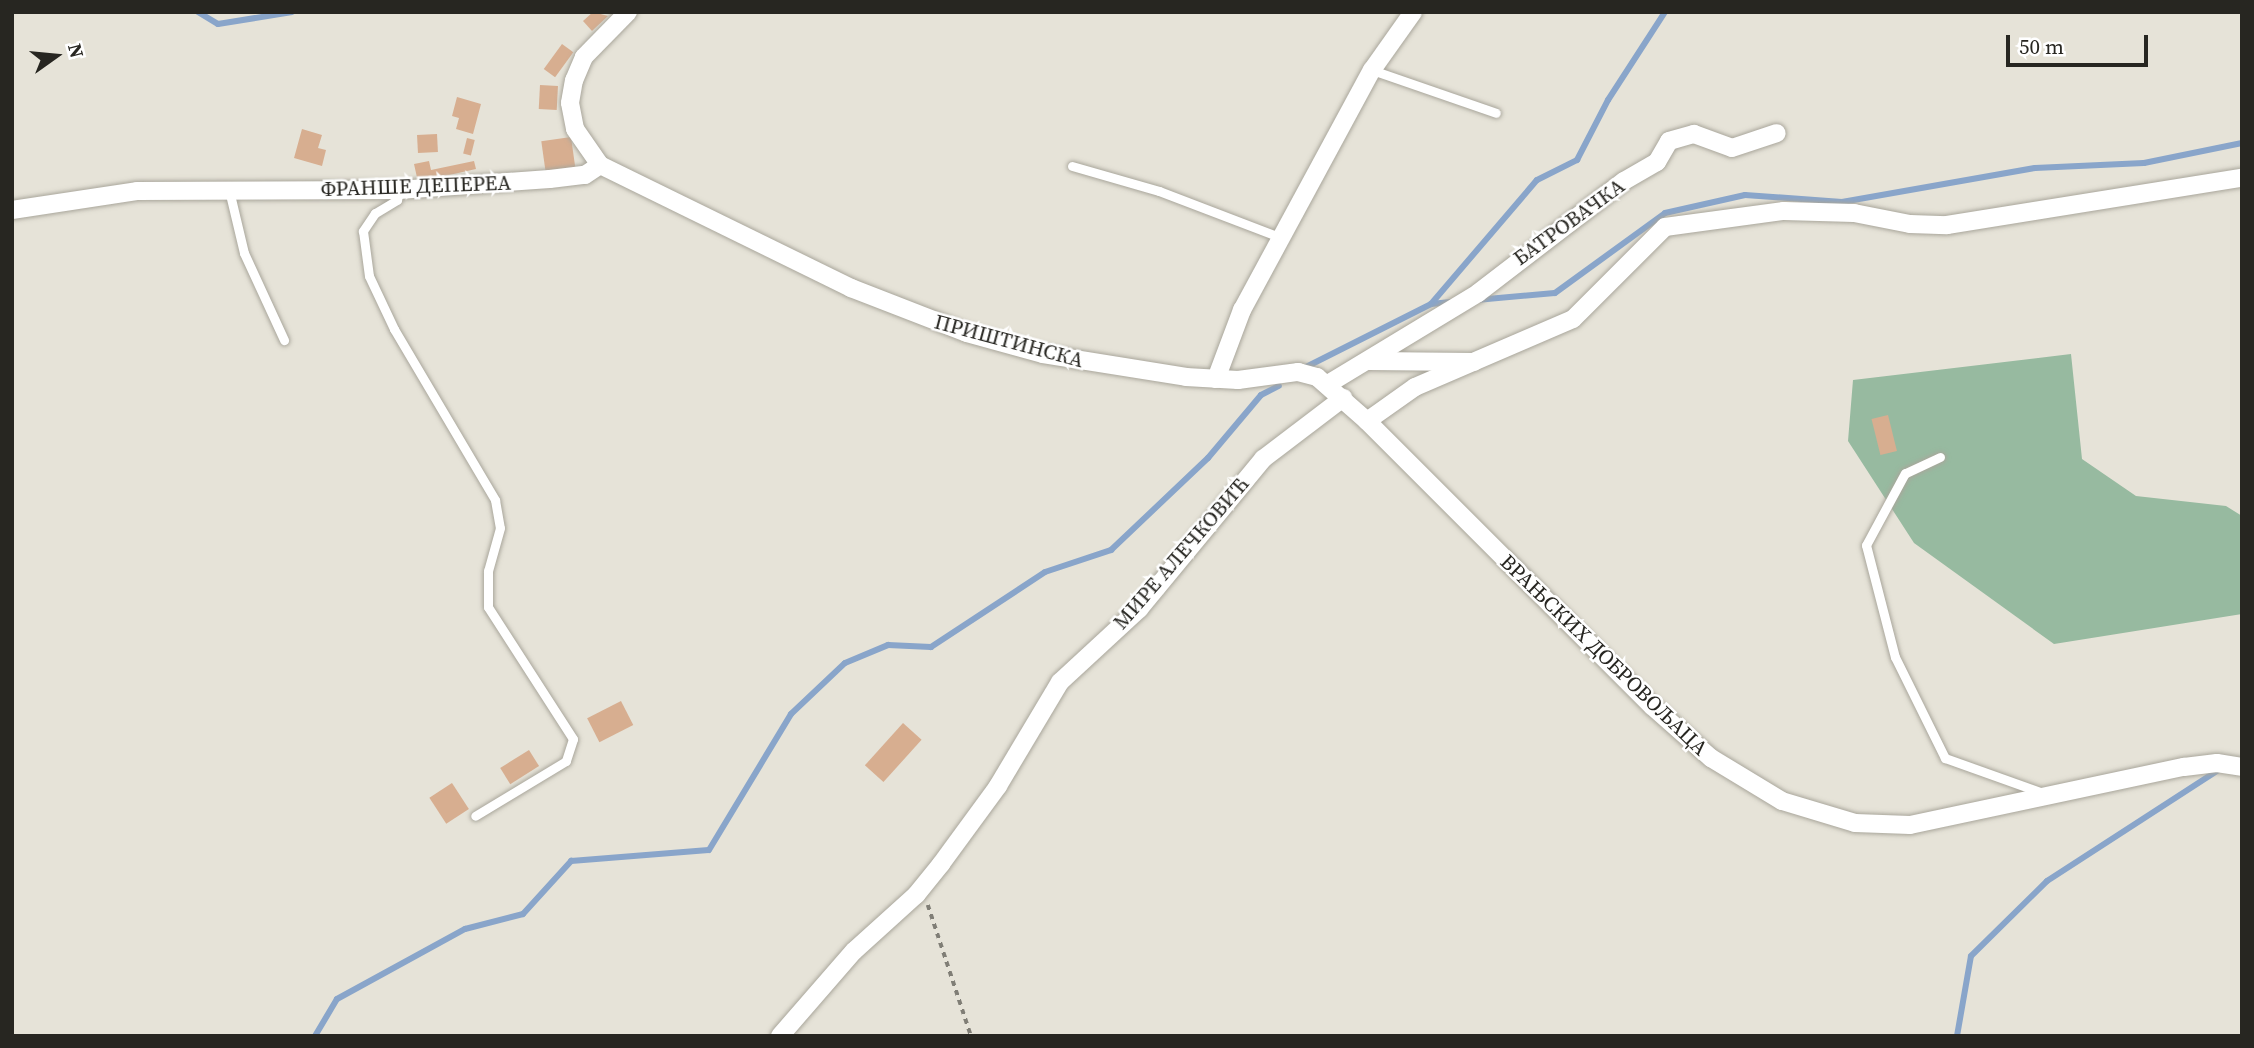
<!DOCTYPE html>
<html>
<head>
<meta charset="utf-8">
<style>
	body { margin:0 }
	#map { position:relative; width:2254px; height:1048px; overflow:hidden; background:#e6e3d8; font-family:"Source Serif 4",serif }
	div>[style] { position:absolute }
	.green>* { inset:0; background:#97baa0 }
	.stream>* { height:6px; margin:-3px; padding:0 3px; transform-origin:3px; border-radius:3px; background:#89a5ca }
	.building>* { inset:0; background:#d7ae90; transform-origin:0 0 }
	.path>* { height:3.5px; margin-top:-1.75px; transform-origin:0; background:repeating-linear-gradient(90deg,#807e76 0 5px,transparent 0 10px) }
	.roads { filter:drop-shadow(0 0 2px #a9a69b) drop-shadow(0 0 2px #a9a69b) }
	.lane>* { height:9px; margin:-4.5px; padding:0 4.5px; transform-origin:4.5px; border-radius:4.5px; background:#fff }
	.street>* { height:18px; margin:-9px; padding:0 9px; transform-origin:9px; border-radius:9px; background:#fff }
	span { translate:-50% -50%; white-space:nowrap; text-align:center; line-height:1.15; -webkit-text-stroke:5px #fff; paint-order:stroke }
	.street-label { font-size:21px; color:#272621 }
	.frame { position:absolute; inset:0; border:14px solid #272621; pointer-events:none }
	.north { position:absolute; left:21px; top:21px; width:70px; height:70px; -webkit-text-stroke:5px #fff; paint-order:stroke; rotate:75deg; font-size:19px; font-weight:700; line-height:28px; text-align:center; color:#272621 }
	.north::after { content:''; display:block; margin:auto; width:24px; height:32px; background:#272621; clip-path:polygon(50% 0,100% 100%,50% 72%,0 100%) }
	.scale { position:absolute; left:2006px; top:35px; width:142px; height:32px; box-sizing:border-box; border:4px solid #272621; border-top:0; padding-left:9px; font-size:21px; line-height:24px; white-space:nowrap; color:#272621; -webkit-text-stroke:5px #fff; paint-order:stroke }
</style>
</head>
<body>
<div id="map">
	<div class="green">
		<div style="clip-path:polygon(2071px 354px,2082px 459px,2136px 496px,2226px 506px,2242px 516px,2242px 614px,2054px 644px,1914px 543px,1848px 441px,1853px 380px)"></div>
	</div>
	<div class="stream">
		<div style="left:198px;top:12px;width:23px;rotate:31deg"></div>
		<div style="left:218px;top:24px;width:75px;rotate:-9.2deg"></div>
		<div style="left:1476px;top:300px;width:79px;rotate:-5.1deg"></div>
		<div style="left:1555px;top:293px;width:136px;rotate:-36deg"></div>
		<div style="left:1665px;top:213px;width:82px;rotate:-12.7deg"></div>
		<div style="left:1745px;top:195px;width:97px;rotate:4.1deg"></div>
		<div style="left:1842px;top:202px;width:196px;rotate:-10deg"></div>
		<div style="left:2035px;top:168px;width:109px;rotate:-2.6deg"></div>
		<div style="left:2144px;top:163px;width:100px;rotate:-11.5deg"></div>
		<div style="left:1431px;top:304px;width:20px;rotate:-6deg"></div>
		<div style="left:1302px;top:369px;width:144px;rotate:-26.7deg"></div>
		<div style="left:1431px;top:304px;width:163px;rotate:-49.5deg"></div>
		<div style="left:1537px;top:180px;width:45px;rotate:-26.6deg"></div>
		<div style="left:1577px;top:160px;width:68px;rotate:-62.7deg"></div>
		<div style="left:1608px;top:100px;width:105px;rotate:-57.1deg"></div>
		<div style="left:315px;top:1036px;width:43px;rotate:-59.3deg"></div>
		<div style="left:337px;top:999px;width:146px;rotate:-28.7deg"></div>
		<div style="left:465px;top:929px;width:60px;rotate:-14.5deg"></div>
		<div style="left:523px;top:914px;width:72px;rotate:-47.8deg"></div>
		<div style="left:571px;top:861px;width:138px;rotate:-4.6deg"></div>
		<div style="left:709px;top:850px;width:159px;rotate:-58.9deg"></div>
		<div style="left:791px;top:714px;width:74px;rotate:-43.4deg"></div>
		<div style="left:845px;top:663px;width:47px;rotate:-22.7deg"></div>
		<div style="left:888px;top:645px;width:43px;rotate:2.7deg"></div>
		<div style="left:931px;top:647px;width:136px;rotate:-33.3deg"></div>
		<div style="left:1045px;top:572px;width:70px;rotate:-18.4deg"></div>
		<div style="left:1111px;top:550px;width:134px;rotate:-43.5deg"></div>
		<div style="left:1208px;top:458px;width:82px;rotate:-49.9deg"></div>
		<div style="left:1261px;top:395px;width:20px;rotate:-27deg"></div>
		<div style="left:1957px;top:1036px;width:81px;rotate:-80.1deg"></div>
		<div style="left:1971px;top:956px;width:107px;rotate:-44.6deg"></div>
		<div style="left:2047px;top:881px;width:206px;rotate:-32.9deg"></div>
	</div>
	<div class="building">
		<div style="clip-path:polygon(593px 12px,608px 16px,592px 31px,583px 21px)"></div>
		<div style="left:562px;top:44px;width:14px;height:31px;rotate:36deg"></div>
		<div style="left:540px;top:85px;width:18px;height:24px;rotate:3deg"></div>
		<div style="clip-path:polygon(457px 97px,481px 104px,473px 134px,456px 129px,459px 118px,452px 116px)"></div>
		<div style="clip-path:polygon(302px 129px,322px 135px,318px 148px,326px 150px,322px 166px,294px 158px)"></div>
		<div style="left:437px;top:134px;width:18px;height:20px;rotate:87deg"></div>
		<div style="left:571px;top:137px;width:34px;height:30px;rotate:82deg"></div>
		<div style="left:467px;top:138px;width:8px;height:16px;rotate:14deg"></div>
		<div style="clip-path:polygon(429px 161px,431px 170px,474px 161px,476px 169px,418px 182px,414px 164px)"></div>
		<div style="left:1888px;top:415px;width:37px;height:17px;rotate:76deg"></div>
		<div style="left:621px;top:701px;width:27px;height:38px;rotate:63deg"></div>
		<div style="left:903px;top:723px;width:25px;height:57px;rotate:42deg"></div>
		<div style="left:529px;top:750px;width:19px;height:34px;rotate:58deg"></div>
		<div style="left:452px;top:783px;width:31px;height:27px;rotate:57deg"></div>
	</div>
	<div class="path">
		<div style="left:928px;top:905px;width:138px;rotate:71.8deg"></div>
	</div>
	<div class="roads">
		<div class="lane">
			<div style="left:1372px;top:70px;width:131px;rotate:19.1deg"></div>
			<div style="left:1072px;top:166px;width:91px;rotate:16deg"></div>
			<div style="left:1159px;top:191px;width:132px;rotate:20.9deg"></div>
			<div style="left:229px;top:190px;width:65px;rotate:76.6deg"></div>
			<div style="left:244px;top:253px;width:96px;rotate:65.3deg"></div>
			<div style="left:399px;top:190px;width:10px;rotate:101deg"></div>
			<div style="left:397px;top:200px;width:26px;rotate:149deg"></div>
			<div style="left:375px;top:213px;width:22px;rotate:124deg"></div>
			<div style="left:363px;top:231px;width:45px;rotate:82.4deg"></div>
			<div style="left:369px;top:276px;width:59px;rotate:64.7deg"></div>
			<div style="left:394px;top:329px;width:199px;rotate:59.4deg"></div>
			<div style="left:495px;top:500px;width:28px;rotate:80deg"></div>
			<div style="left:500px;top:528px;width:45px;rotate:105.6deg"></div>
			<div style="left:488px;top:571px;width:36px;rotate:90deg"></div>
			<div style="left:488px;top:607px;width:157px;rotate:57.2deg"></div>
			<div style="left:573px;top:739px;width:23px;rotate:108deg"></div>
			<div style="left:566px;top:761px;width:106px;rotate:148.9deg"></div>
			<div style="left:1940px;top:457px;width:38px;rotate:155deg"></div>
			<div style="left:1905px;top:473px;width:82px;rotate:118.4deg"></div>
			<div style="left:1866px;top:545px;width:116px;rotate:75.5deg"></div>
			<div style="left:1895px;top:657px;width:113px;rotate:63.7deg"></div>
			<div style="left:1945px;top:758px;width:104px;rotate:19.7deg"></div>
		</div>
		<div class="street">
			<div style="left:628px;top:12px;width:63px;rotate:134.4deg"></div>
			<div style="left:584px;top:57px;width:25px;rotate:113deg"></div>
			<div style="left:574px;top:80px;width:23px;rotate:100deg"></div>
			<div style="left:570px;top:103px;width:26px;rotate:79deg"></div>
			<div style="left:575px;top:129px;width:44px;rotate:55.2deg"></div>
			<div style="left:600px;top:165px;width:280px;rotate:26.1deg"></div>
			<div style="left:851px;top:288px;width:124px;rotate:21.2deg"></div>
			<div style="left:967px;top:333px;width:79px;rotate:15.4deg"></div>
			<div style="left:1043px;top:354px;width:145px;rotate:9.1deg"></div>
			<div style="left:1186px;top:377px;width:52px;rotate:3.3deg"></div>
			<div style="left:1238px;top:380px;width:61px;rotate:-7.6deg"></div>
			<div style="left:1298px;top:372px;width:20px;rotate:15deg"></div>
			<div style="left:1317px;top:377px;width:67px;rotate:41.3deg"></div>
			<div style="left:1367px;top:421px;width:403px;rotate:45deg"></div>
			<div style="left:1652px;top:706px;width:79px;rotate:41.4deg"></div>
			<div style="left:1711px;top:758px;width:83px;rotate:31.2deg"></div>
			<div style="left:1782px;top:801px;width:76px;rotate:16.8deg"></div>
			<div style="left:1855px;top:823px;width:55px;rotate:2.1deg"></div>
			<div style="left:1910px;top:825px;width:280px;rotate:-12deg"></div>
			<div style="left:2184px;top:767px;width:33px;rotate:-7deg"></div>
			<div style="left:2217px;top:763px;width:25px;rotate:9deg"></div>
			<div style="left:12px;top:210px;width:126px;rotate:-8.6deg"></div>
			<div style="left:137px;top:191px;width:262px;rotate:-0.2deg"></div>
			<div style="left:399px;top:190px;width:151px;rotate:-4.2deg"></div>
			<div style="left:550px;top:179px;width:35px;rotate:-7deg"></div>
			<div style="left:585px;top:175px;width:18px;rotate:-34deg"></div>
			<div style="left:1369px;top:361px;width:105px;rotate:0.5deg"></div>
			<div style="left:1216px;top:379px;width:74px;rotate:-69.4deg"></div>
			<div style="left:1242px;top:310px;width:273px;rotate:-61.6deg"></div>
			<div style="left:1372px;top:70px;width:71px;rotate:-54.7deg"></div>
			<div style="left:1328px;top:384px;width:175px;rotate:-31.2deg"></div>
			<div style="left:1478px;top:293px;width:184px;rotate:-37.5deg"></div>
			<div style="left:1624px;top:181px;width:38px;rotate:-30deg"></div>
			<div style="left:1657px;top:162px;width:24px;rotate:-60deg"></div>
			<div style="left:1669px;top:141px;width:26px;rotate:-16deg"></div>
			<div style="left:1694px;top:134px;width:40px;rotate:20.2deg"></div>
			<div style="left:1732px;top:148px;width:47px;rotate:-18.4deg"></div>
			<div style="left:1367px;top:421px;width:59px;rotate:-35.3deg"></div>
			<div style="left:1415px;top:387px;width:172px;rotate:-23.3deg"></div>
			<div style="left:1573px;top:319px;width:130px;rotate:-45deg"></div>
			<div style="left:1665px;top:227px;width:120px;rotate:-7.7deg"></div>
			<div style="left:1784px;top:211px;width:70px;rotate:1.6deg"></div>
			<div style="left:1854px;top:213px;width:57px;rotate:11.1deg"></div>
			<div style="left:1910px;top:224px;width:37px;rotate:2deg"></div>
			<div style="left:1947px;top:225px;width:299px;rotate:-9.1deg"></div>
			<div style="left:780px;top:1036px;width:113px;rotate:-49deg"></div>
			<div style="left:854px;top:951px;width:84px;rotate:-42.1deg"></div>
			<div style="left:916px;top:895px;width:40px;rotate:-51deg"></div>
			<div style="left:941px;top:864px;width:97px;rotate:-53.8deg"></div>
			<div style="left:998px;top:786px;width:121px;rotate:-59.2deg"></div>
			<div style="left:1060px;top:682px;width:108px;rotate:-42.7deg"></div>
			<div style="left:1139px;top:609px;width:195px;rotate:-50.4deg"></div>
			<div style="left:1263px;top:459px;width:101px;rotate:-37.3deg"></div>
		</div>
	</div>
	<div class="street-label">
		<span style="left:416px;top:186px;rotate:-2deg">ФРАНШЕ ДЕПЕРЕА</span>
		<span style="left:1569px;top:222px;rotate:-36deg">БАТРОВАЧКА</span>
		<span style="left:1009px;top:341px;rotate:15deg">ПРИШТИНСКА</span>
		<span style="left:1181px;top:553px;rotate:-49deg">МИРЕ АЛЕЧКОВИЋ</span>
		<span style="left:1604px;top:655px;rotate:44deg">ВРАЊСКИХ ДОБРОВОЉАЦА</span>
	</div>
	<div class="frame"></div>
	<div class="north">N</div>
	<div class="scale">50 m</div>
</div>
</body>
</html>
